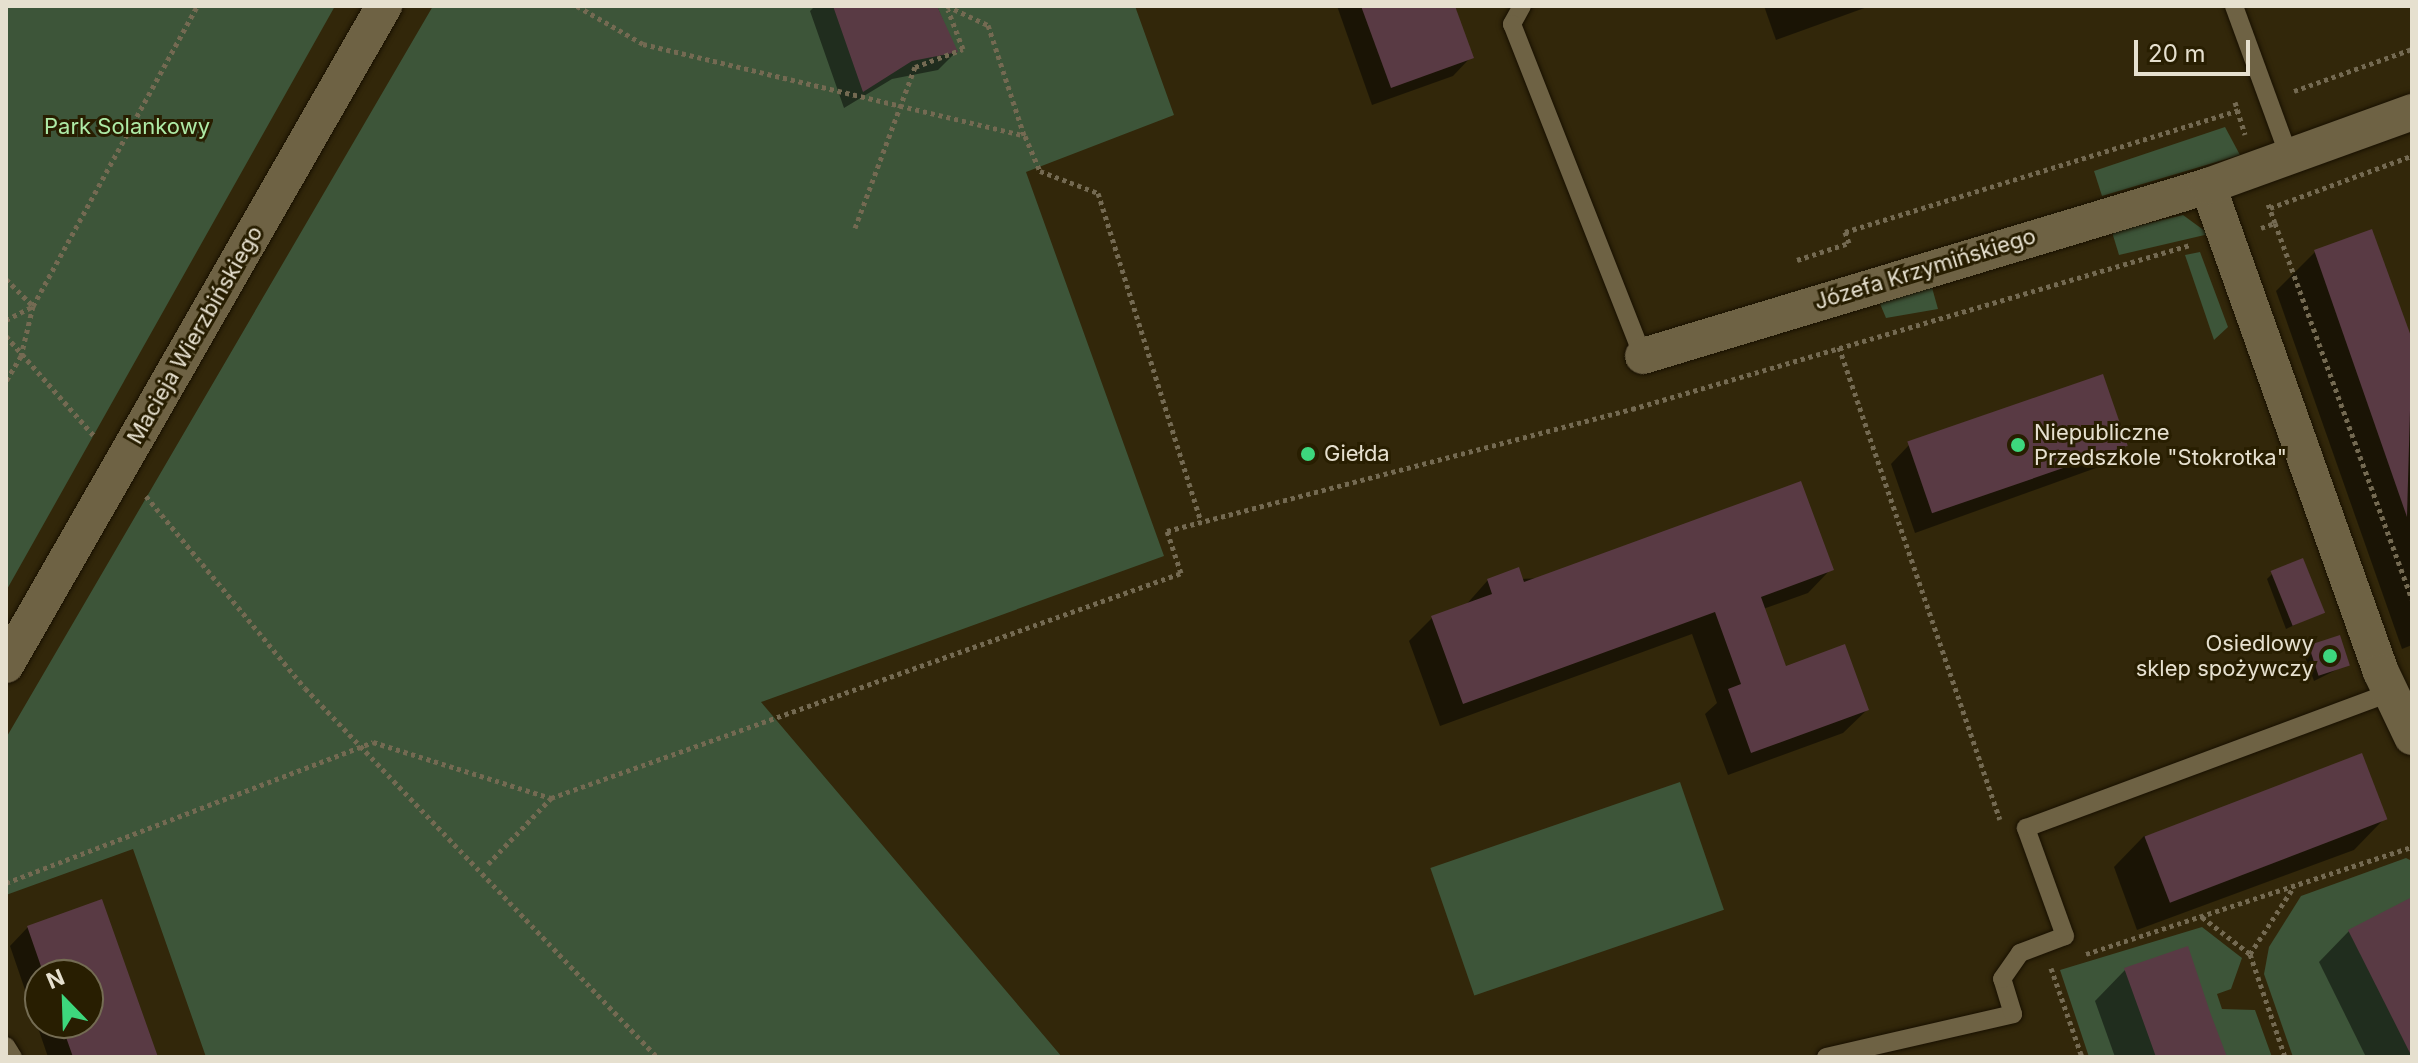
<!DOCTYPE html>
<html>
<head>
<meta charset="utf-8">
<style>
	body { margin:0 }
	#map { position:relative; width:2418px; height:1063px; overflow:hidden; background:#32270a; font-family:Inter,sans-serif }
	div>[style] { position:absolute }
	.green>* { inset:0; background:#3d5539; transform-origin:0 0 }
	.shadow>* { inset:0; background:#0007 }
	.building>* { inset:0; background:#593a44; transform-origin:0 0 }
	.path>* { height:5px; margin-top:-2.5px; transform-origin:0; background:repeating-linear-gradient(90deg,#746a52 0 4px,transparent 0 8px) }
	.roads { filter:drop-shadow(0 0 2px #181000) drop-shadow(0 0 2px #181000) }
	.lane>* { height:18px; margin:-9px; padding:0 9px; transform-origin:9px; border-radius:9px; background:#6e6244 }
	.street>* { height:36px; margin:-18px; padding:0 18px; transform-origin:18px; border-radius:18px; background:#6e6244 }
	.dots>* { width:22px; height:22px; translate:-50% -50%; box-sizing:border-box; border:4px solid #281e01; border-radius:50% }
	span { translate:-50% -50%; white-space:nowrap; text-align:center; line-height:1.15; -webkit-text-stroke:6px #281e01; paint-order:stroke }
	.park-label { font-size:22px; color:#aeeaa6 }
	.street-label { font-size:22px; color:#e6e0cf }
	.poi-label { font-size:22px; color:#e6e0cf }
	.left { translate:0 -50%; text-align:left }
	.right { translate:-100% -50%; text-align:right }
	.frame { position:absolute; inset:0; border:8px solid #e6e0cf; pointer-events:none }
	.north { position:absolute; left:24px; top:959px; width:80px; height:80px; box-sizing:border-box; background:#281e01; border:2px solid #746c53; border-radius:50%; rotate:337deg; font-size:22px; font-weight:700; line-height:32px; text-align:center; color:#e6e0cf }
	.north::after { content:''; display:block; margin:auto; width:28px; height:36px; background:#3dd77d; clip-path:polygon(50% 0,100% 100%,50% 72%,0 100%) }
	.scale { position:absolute; left:2134px; top:40px; width:116px; height:36px; box-sizing:border-box; border:4px solid #e6e0cf; border-top:0; padding-left:10px; font-size:24px; line-height:28px; white-space:nowrap; color:#e6e0cf; -webkit-text-stroke:6px #281e01; paint-order:stroke }
</style>
</head>
<body>
<div id="map">
	<div class="green">
		<div style="clip-path:polygon(6px 6px,335px 6px,6px 591px)"></div>
		<div style="clip-path:polygon(433px 6px,1135px 6px,1174px 115px,1026px 172px,1164px 556px,761px 702px,1062px 1057px,206px 1057px,133px 849px,6px 895px,6px 738px)"></div>
		<div style="clip-path:polygon(2225px 127px,2240px 155px,2102px 196px,2094px 171px)"></div>
		<div style="clip-path:polygon(2183px 215px,2209px 234px,2119px 255px,2112px 232px)"></div>
		<div style="clip-path:polygon(2200px 252px,2228px 327px,2214px 340px,2185px 255px)"></div>
		<div style="clip-path:polygon(1931px 284px,1938px 309px,1886px 318px,1878px 299px)"></div>
		<div style="left:1680px;top:782px;width:135px;height:264px;rotate:71deg"></div>
		<div style="clip-path:polygon(2406px 858px,2412px 861px,2412px 1057px,2293px 1057px,2264px 974px,2269px 947px,2301px 896px)"></div>
		<div style="clip-path:polygon(2202px 927px,2242px 958px,2231px 989px,2217px 994px,2222px 1009px,2255px 1010px,2272px 1057px,2089px 1057px,2060px 970px)"></div>
	</div>
	<div class="shadow">
		<div style="clip-path:polygon(815px 6px,937px 6px,956px 52px,938px 70px,892px 79px,844px 108px,810px 11px)"></div>
		<div style="clip-path:polygon(1337px 6px,1453px 6px,1471px 57px,1453px 76px,1372px 105px)"></div>
		<div style="clip-path:polygon(1764px 6px,1870px 6px,1776px 40px)"></div>
		<div style="clip-path:polygon(2371px 231px,2412px 345px,2412px 645px,2402px 649px,2276px 291px,2315px 252px)"></div>
		<div style="clip-path:polygon(1909px 445px,2126px 446px,2107px 464px,1915px 533px,1891px 464px)"></div>
		<div style="clip-path:polygon(1831px 569px,1808px 593px,1763px 609px,1785px 668px,1867px 710px,1843px 733px,1728px 775px,1705px 714px,1717px 703px,1692px 634px,1440px 726px,1409px 641px,1432px 618px,1465px 606px,1488px 580px)"></div>
		<div style="clip-path:polygon(2273px 573px,2322px 612px,2286px 629px,2267px 579px)"></div>
		<div style="clip-path:polygon(2310px 648px,2348px 664px,2314px 681px,2304px 654px)"></div>
		<div style="clip-path:polygon(2384px 819px,2354px 850px,2137px 930px,2114px 867px,2144px 836px)"></div>
		<div style="clip-path:polygon(evenodd,100px 901px,156px 1057px,48px 1057px,10px 946px,28px 927px,100px 901px,40px 975px,88px 975px,88px 1023px,40px 1023px,40px 975px)"></div>
		<div style="clip-path:polygon(2412px 909px,2412px 1057px,2366px 1057px,2319px 962px,2349px 931px)"></div>
		<div style="clip-path:polygon(2125px 970px,2225px 1057px,2115px 1057px,2095px 1001px)"></div>
	</div>
	<div class="building">
		<div style="clip-path:polygon(833px 6px,937px 6px,958px 52px,912px 61px,863px 92px)"></div>
		<div style="clip-path:polygon(1361px 6px,1455px 6px,1474px 58px,1391px 88px)"></div>
		<div style="clip-path:polygon(2372px 229px,2412px 339px,2407px 517px,2314px 250px)"></div>
		<div style="left:2103px;top:374px;width:76px;height:207px;rotate:71deg"></div>
		<div style="clip-path:polygon(1801px 481px,1834px 570px,1761px 597px,1786px 666px,1845px 644px,1869px 710px,1751px 753px,1728px 689px,1741px 684px,1715px 612px,1463px 704px,1431px 616px,1492px 594px,1487px 579px,1519px 567px,1524px 582px)"></div>
		<div style="left:2303px;top:558px;width:59px;height:35px;rotate:68deg"></div>
		<div style="left:2340px;top:635px;width:32px;height:33px;rotate:72deg"></div>
		<div style="left:2362px;top:753px;width:71px;height:233px;rotate:69deg"></div>
		<div style="clip-path:polygon(2412px 897px,2412px 1057px,2348px 930px)"></div>
		<div style="clip-path:polygon(102px 899px,158px 1057px,73px 1057px,61px 1023px,88px 1023px,88px 975px,44px 975px,27px 926px)"></div>
		<div style="clip-path:polygon(2188px 946px,2210px 1012px,2227px 1057px,2156px 1057px,2124px 968px)"></div>
	</div>
	<div class="path">
		<div style="left:577px;top:6px;width:76px;rotate:29.9deg"></div>
		<div style="left:643px;top:44px;width:393px;rotate:13.5deg"></div>
		<div style="left:1025px;top:136px;width:38px;rotate:67deg"></div>
		<div style="left:1040px;top:171px;width:62px;rotate:20.8deg"></div>
		<div style="left:1098px;top:193px;width:344px;rotate:72.6deg"></div>
		<div style="left:947px;top:6px;width:45px;rotate:24.9deg"></div>
		<div style="left:988px;top:25px;width:116px;rotate:71.9deg"></div>
		<div style="left:2294px;top:91px;width:125px;rotate:-19.6deg"></div>
		<div style="left:2235px;top:102px;width:34px;rotate:73deg"></div>
		<div style="left:2270px;top:208px;width:150px;rotate:-20.2deg"></div>
		<div style="left:2275px;top:223px;width:400px;rotate:70deg"></div>
		<div style="left:855px;top:228px;width:172px;rotate:-69.6deg"></div>
		<div style="left:915px;top:67px;width:51px;rotate:-20.6deg"></div>
		<div style="left:963px;top:49px;width:42px;rotate:-111deg"></div>
		<div style="left:2261px;top:228px;width:15px;rotate:-20deg"></div>
		<div style="left:2275px;top:223px;width:20px;rotate:-110deg"></div>
		<div style="left:1797px;top:260px;width:55px;rotate:-18.1deg"></div>
		<div style="left:1849px;top:243px;width:12px;rotate:-110deg"></div>
		<div style="left:1845px;top:232px;width:413px;rotate:-17.2deg"></div>
		<div style="left:6px;top:279px;width:38px;rotate:45deg"></div>
		<div style="left:33px;top:306px;width:51px;rotate:103.5deg"></div>
		<div style="left:21px;top:356px;width:29px;rotate:121deg"></div>
		<div style="left:6px;top:320px;width:30px;rotate:-27deg"></div>
		<div style="left:33px;top:306px;width:342px;rotate:-61.3deg"></div>
		<div style="left:6px;top:336px;width:135px;rotate:48.6deg"></div>
		<div style="left:1839px;top:347px;width:499px;rotate:71.2deg"></div>
		<div style="left:146px;top:496px;width:249px;rotate:50.4deg"></div>
		<div style="left:305px;top:688px;width:510px;rotate:46.35deg"></div>
		<div style="left:488px;top:864px;width:91px;rotate:-46.3deg"></div>
		<div style="left:6px;top:883px;width:393px;rotate:-21deg"></div>
		<div style="left:373px;top:742px;width:187px;rotate:17.5deg"></div>
		<div style="left:551px;top:798px;width:669px;rotate:-19.65deg"></div>
		<div style="left:1181px;top:573px;width:44px;rotate:-108.4deg"></div>
		<div style="left:1167px;top:531px;width:481px;rotate:-14.7deg"></div>
		<div style="left:1632px;top:409px;width:582px;rotate:-16.38deg"></div>
		<div style="left:2202px;top:917px;width:61px;rotate:37.6deg"></div>
		<div style="left:2250px;top:954px;width:109px;rotate:71.2deg"></div>
		<div style="left:2086px;top:954px;width:343px;rotate:-18.2deg"></div>
		<div style="left:2250px;top:954px;width:79px;rotate:-56.9deg"></div>
		<div style="left:2051px;top:968px;width:94px;rotate:70.8deg"></div>
	</div>
	<div class="roads">
		<div class="lane">
			<div style="left:1522px;top:6px;width:21px;rotate:119deg"></div>
			<div style="left:1512px;top:24px;width:357px;rotate:68.5deg"></div>
			<div style="left:2234px;top:6px;width:160px;rotate:69.9deg"></div>
			<div style="left:6px;top:1046px;width:13px;rotate:58deg"></div>
			<div style="left:1826px;top:1057px;width:192px;rotate:-12.9deg"></div>
			<div style="left:2013px;top:1014px;width:37px;rotate:-107deg"></div>
			<div style="left:2002px;top:979px;width:32px;rotate:-55deg"></div>
			<div style="left:2020px;top:953px;width:48px;rotate:-20.7deg"></div>
			<div style="left:2065px;top:936px;width:115px;rotate:-109.9deg"></div>
			<div style="left:2026px;top:828px;width:387px;rotate:-20.4deg"></div>
		</div>
		<div class="street">
			<div style="left:2208px;top:186px;width:516px;rotate:70.41deg"></div>
			<div style="left:2381px;top:672px;width:72px;rotate:64.5deg"></div>
			<div style="left:1643px;top:356px;width:590px;rotate:-16.75deg"></div>
			<div style="left:2208px;top:186px;width:217px;rotate:-19.9deg"></div>
			<div style="left:6px;top:665px;width:760px;rotate:-60.16deg"></div>
		</div>
	</div>
	<div class="dots">
		<div style="left:2018px;top:445px;background:#3dd77d"></div>
		<div style="left:1308px;top:454px;background:#3dd77d"></div>
		<div style="left:2330px;top:656px;background:#3dd77d"></div>
	</div>
	<div class="park-label">
		<span style="left:127px;top:127px">Park Solankowy</span>
	</div>
	<div class="street-label">
		<span style="left:1925px;top:269px;rotate:-17deg">Józefa Krzymińskiego</span>
		<span style="left:195px;top:335px;rotate:-60deg">Macieja Wierzbińskiego</span>
	</div>
	<div class="poi-label">
		<span class="left" style="left:2034px;top:445px">Niepubliczne<br>Przedszkole "Stokrotka"</span>
		<span class="left" style="left:1324px;top:454px">Giełda</span>
		<span class="right" style="left:2314px;top:656px">Osiedlowy<br>sklep spożywczy</span>
	</div>
	<div class="frame"></div>
	<div class="north">N</div>
	<div class="scale">20 m</div>
</div>
</body>
</html>
